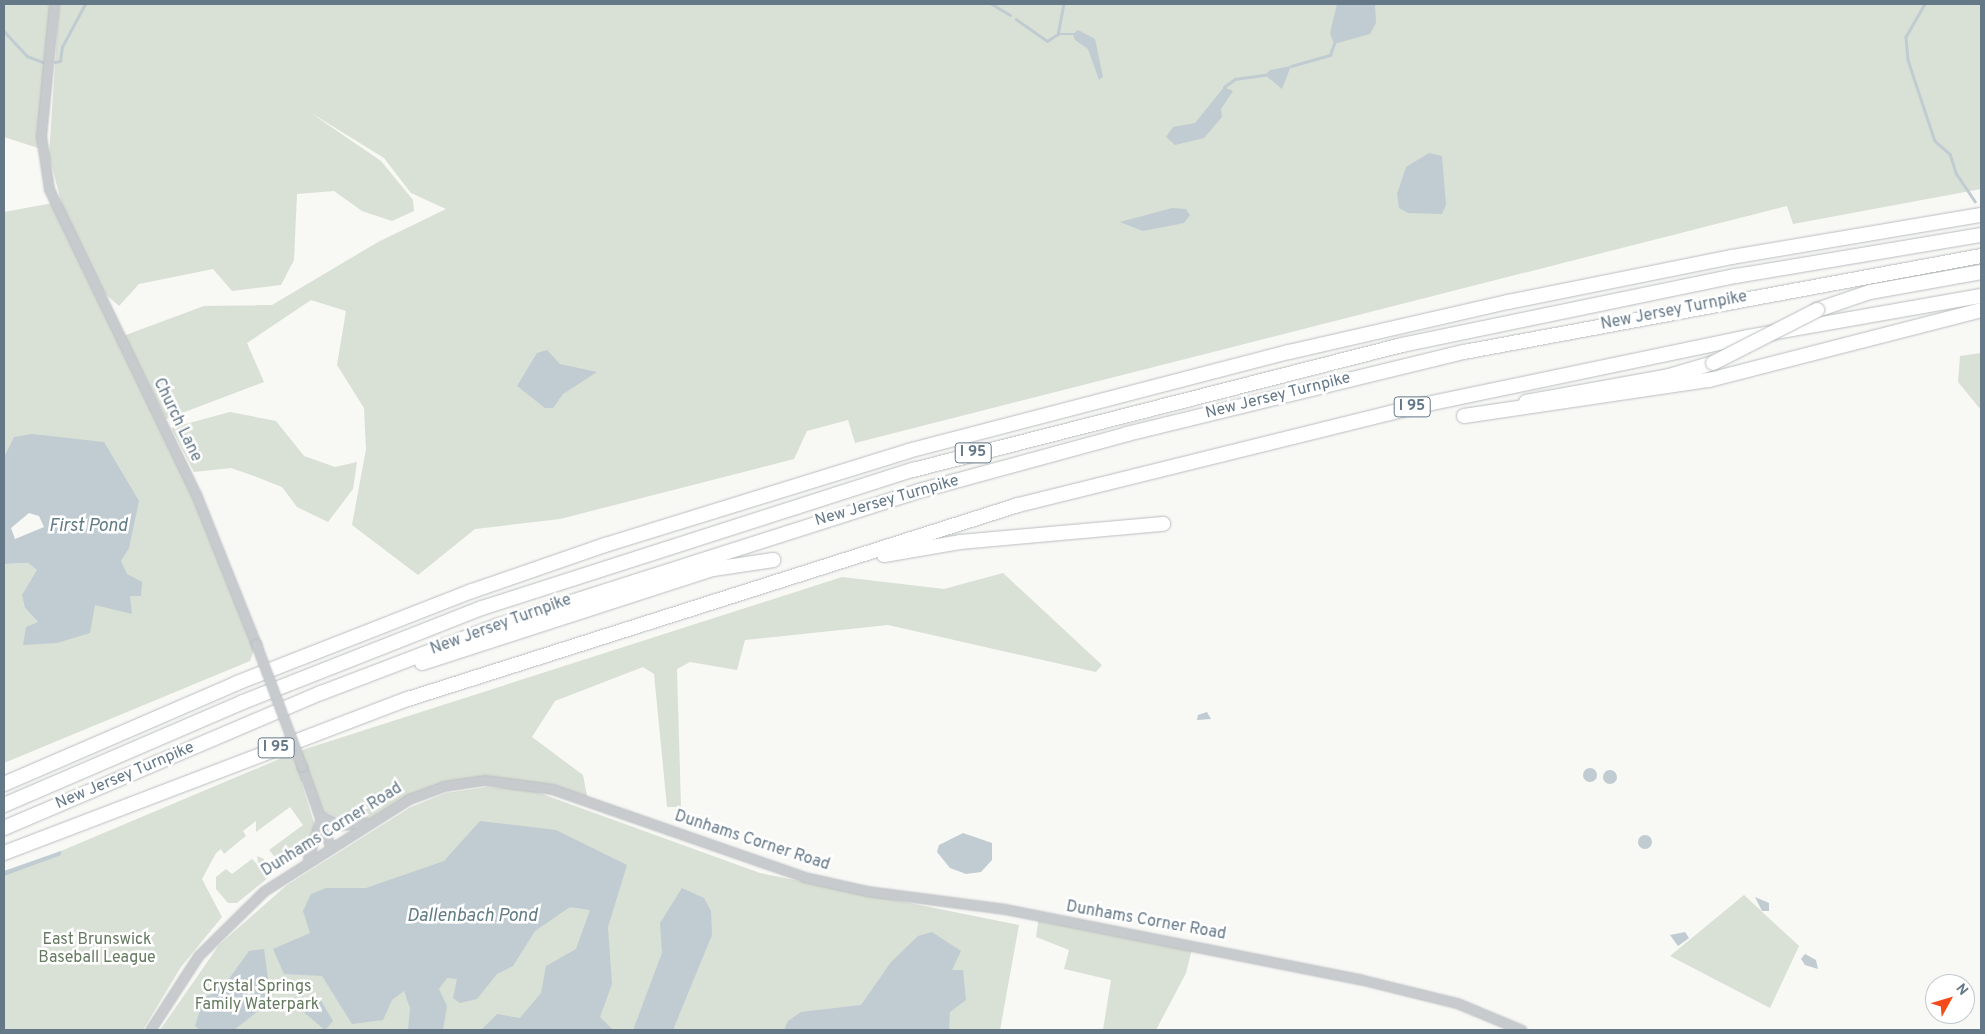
<!DOCTYPE html>
<html>
<head>
<meta charset="utf-8">
<style>
	body { margin:0 }
	#map { position:relative; width:1985px; height:1034px; overflow:hidden; background:#f8f8f5; font-family:Overpass,sans-serif }
	div>[style] { position:absolute }
	.green>* { inset:0; background:#d9e0d5 }
	.water>* { inset:0; background:#c0ccd1 }
	.round { border-radius:50% }
	.stream>* { height:2.5px; margin:-1.25px; padding:0 1.25px; transform-origin:1.25px; border-radius:1.25px; background:#c0ccd1 }
	.roads { filter:drop-shadow(0 0 1px #b9bdc0) drop-shadow(0 0 1px #b9bdc0) }
	.tertiary>* { height:9px; margin:-4.5px; padding:0 4.5px; transform-origin:4.5px; border-radius:4.5px; background:#c7cbce }
	.motorway>* { height:14px; margin:-7px; padding:0 7px; transform-origin:7px; border-radius:7px; background:#fff }
	.bridges { filter:drop-shadow(0 0 1px #b9bdc0) drop-shadow(0 0 1px #b9bdc0) }
	.tertiary-bridge>* { height:9px; margin:-4.5px; padding:0 4.5px; transform-origin:4.5px; border-radius:4.5px; background:#c7cbce }
	.motorway-bridge>* { height:14px; margin:-7px; padding:0 7px; transform-origin:7px; border-radius:7px; background:#fff }
	span { translate:-50% -50%; white-space:nowrap; text-align:center; line-height:1.15; -webkit-text-stroke:5px #fff; paint-order:stroke }
	.shield-label span { padding:1px 4px; background:#fff; border:1px solid; border-radius:4px; -webkit-text-stroke-width:0 }
	.shield-label { font-size:15px; color:#647888; font-weight:700 }
	.street-label { font-size:16px; color:#647888 }
	.park-label { font-size:16px; color:#657a60 }
	.water-label { font-size:18px; color:#607b84; font-style:italic }
	.frame { position:absolute; inset:0; border:5px solid #647888; pointer-events:none }
	.north { position:absolute; left:1925px; top:974px; width:50px; height:50px; box-sizing:border-box; background:#fff; border:1px solid #c1c9cf; border-radius:50%; rotate:51deg; font-size:14px; font-weight:700; line-height:20px; text-align:center; color:#647888 }
	.north::after { content:''; display:block; margin:auto; width:18px; height:22px; background:#f34c1a; clip-path:polygon(50% 0,100% 100%,50% 72%,0 100%) }
</style>
</head>
<body>
<div id="map">
	<div class="green">
		<div style="clip-path:polygon(4px 4px,50px 4px,38px 148px,4px 137px)"></div>
		<div style="clip-path:polygon(59px 4px,1981px 4px,1981px 189px,1793px 224px,1787px 206px,855px 443px,848px 420px,807px 431px,794px 459px,560px 519px,475px 529px,418px 575px,352px 525px,366px 449px,364px 408px,337px 365px,346px 311px,311px 300px,247px 343px,264px 382px,166px 419px,123px 336px,204px 306px,272px 305px,378px 242px,446px 209px,411px 193px,384px 158px,308px 111px,381px 161px,413px 200px,414px 211px,392px 221px,362px 211px,334px 191px,297px 194px,294px 260px,281px 285px,232px 291px,213px 269px,139px 284px,119px 306px,103px 292px,63px 209px,49px 155px)"></div>
		<div style="clip-path:polygon(53px 203px,147px 392px,256px 644px,250px 661px,4px 763px,4px 564px,28px 563px,37px 570px,25px 608px,57px 643px,104px 442px,15px 437px,4px 457px,4px 212px)"></div>
		<div style="clip-path:polygon(1981px 353px,1981px 410px,1958px 382px,1960px 356px)"></div>
		<div style="clip-path:polygon(230px 412px,276px 421px,304px 456px,335px 467px,357px 462px,353px 489px,328px 522px,297px 507px,282px 487px,254px 476px,231px 468px,194px 472px,171px 428px)"></div>
		<div style="clip-path:polygon(1003px 573px,1102px 665px,1096px 672px,888px 625px,745px 640px,737px 670px,690px 662px,677px 669px,681px 807px,667px 807px,654px 674px,643px 667px,555px 701px,532px 737px,583px 775px,588px 801px,507px 781px,444px 786px,374px 819px,350px 822px,328px 813px,320px 816px,306px 779px,301px 781px,316px 829px,306px 854px,283px 867px,269px 850px,303px 825px,290px 807px,256px 832px,256px 821px,243px 831px,246px 836px,237px 843px,224px 854px,221px 849px,216px 853px,202px 879px,222px 917px,181px 967px,143px 1030px,4px 1030px,4px 875px,296px 752px,842px 577px,944px 589px)"></div>
		<div style="clip-path:polygon(486px 787px,531px 790px,760px 873px,1019px 925px,1000px 1030px,160px 1030px,219px 945px,287px 885px,411px 807px,446px 793px)"></div>
		<div style="clip-path:polygon(257px 856px,264px 859px,269px 877px,237px 903px,228px 903px,216px 889px,216px 877px,226px 869px,232px 874px,252px 859px,259px 866px)"></div>
		<div style="clip-path:polygon(1744px 895px,1799px 946px,1770px 1008px,1670px 956px)"></div>
		<div style="clip-path:polygon(1039px 917px,1193px 945px,1186px 973px,1156px 1030px,1103px 1030px,1111px 980px,1064px 969px,1069px 950px,1036px 937px)"></div>
	</div>
	<div class="water">
		<div style="clip-path:polygon(1337px 4px,1375px 4px,1376px 23px,1370px 34px,1334px 44px,1330px 33px)"></div>
		<div style="clip-path:polygon(1078px 30px,1095px 39px,1103px 77px,1099px 80px,1088px 49px,1075px 40px,1073px 34px)"></div>
		<div style="clip-path:polygon(1291px 66px,1282px 89px,1265px 75px,1270px 70px)"></div>
		<div style="clip-path:polygon(1224px 87px,1233px 91px,1221px 109px,1222px 117px,1204px 138px,1175px 145px,1166px 137px,1173px 127px,1195px 123px)"></div>
		<div style="clip-path:polygon(1429px 153px,1442px 156px,1446px 205px,1442px 214px,1408px 213px,1399px 208px,1397px 194px,1406px 167px)"></div>
		<div style="clip-path:polygon(1172px 208px,1186px 209px,1190px 215px,1184px 223px,1143px 231px,1120px 222px)"></div>
		<div style="clip-path:polygon(547px 350px,560px 364px,597px 372px,563px 394px,553px 408px,545px 408px,517px 386px,537px 353px)"></div>
		<div style="clip-path:polygon(evenodd,32px 434px,104px 442px,139px 501px,129px 548px,121px 561px,127px 574px,142px 582px,141px 596px,130px 596px,132px 614px,95px 605px,90px 633px,57px 643px,23px 645px,26px 627px,38px 622px,25px 608px,22px 595px,37px 570px,28px 563px,4px 564px,4px 457px,14px 437px,32px 434px,29px 513px,39px 516px,44px 527px,15px 539px,11px 528px,29px 513px)"></div>
		<div style="clip-path:polygon(1207px 712px,1211px 719px,1197px 720px,1198px 715px)"></div>
		<div class="round" style="left:1583px;top:768px;width:14px;height:14px"></div>
		<div class="round" style="left:1603px;top:770px;width:14px;height:14px"></div>
		<div style="clip-path:polygon(480px 821px,556px 830px,627px 865px,608px 927px,612px 984px,600px 1017px,613px 1030px,481px 1030px,497px 1014px,520px 1018px,541px 993px,546px 966px,576px 949px,590px 910px,570px 907px,535px 931px,513px 966px,497px 974px,477px 999px,460px 1003px,453px 998px,457px 979px,447px 978px,439px 989px,447px 1006px,443px 1030px,408px 1030px,410px 1008px,404px 991px,392px 1000px,383px 1020px,352px 1024px,322px 976px,284px 974px,273px 949px,310px 933px,303px 911px,311px 894px,326px 888px,366px 888px,444px 861px)"></div>
		<div style="clip-path:polygon(963px 833px,992px 843px,992px 860px,981px 872px,966px 874px,950px 868px,937px 852px,939px 845px)"></div>
		<div class="round" style="left:1638px;top:835px;width:14px;height:14px"></div>
		<div style="clip-path:polygon(61px 851px,61px 855px,4px 876px,4px 871px)"></div>
		<div style="clip-path:polygon(682px 888px,704px 898px,711px 911px,712px 935px,673px 1030px,633px 1030px,662px 953px,660px 923px)"></div>
		<div style="clip-path:polygon(1755px 897px,1769px 903px,1769px 911px,1762px 911px)"></div>
		<div style="clip-path:polygon(932px 932px,961px 951px,952px 970px,963px 970px,966px 1000px,950px 1012px,949px 1030px,784px 1030px,788px 1021px,801px 1012px,861px 1005px,891px 962px,918px 936px)"></div>
		<div style="clip-path:polygon(1685px 932px,1689px 938px,1678px 946px,1670px 935px)"></div>
		<div style="clip-path:polygon(264px 949px,271px 1001px,234px 1030px,200px 1030px,195px 1026px,204px 997px,215px 993px,215px 980px,226px 983px,249px 951px)"></div>
		<div style="clip-path:polygon(1805px 954px,1816px 960px,1818px 969px,1805px 965px,1801px 959px)"></div>
		<div style="clip-path:polygon(319px 997px,333px 1021px,325px 1030px,301px 1010px,308px 999px)"></div>
	</div>
	<div class="stream">
		<div style="left:992px;top:4px;width:21px;rotate:31deg"></div>
		<div style="left:1064px;top:4px;width:31px;rotate:101deg"></div>
		<div style="left:1058px;top:34px;width:15px"></div>
		<div style="left:1925px;top:4px;width:38px;rotate:120deg"></div>
		<div style="left:1906px;top:37px;width:23px;rotate:85deg"></div>
		<div style="left:1908px;top:60px;width:85px;rotate:71.6deg"></div>
		<div style="left:1935px;top:141px;width:20px;rotate:41deg"></div>
		<div style="left:1950px;top:154px;width:20px;rotate:72deg"></div>
		<div style="left:1956px;top:173px;width:34px;rotate:56deg"></div>
		<div style="left:1016px;top:19px;width:38px;rotate:35deg"></div>
		<div style="left:1047px;top:41px;width:13px;rotate:-32deg"></div>
		<div style="left:4px;top:31px;width:34px;rotate:47deg"></div>
		<div style="left:27px;top:56px;width:17px;rotate:21deg"></div>
		<div style="left:55px;top:62px;width:5px;rotate:-11deg"></div>
		<div style="left:60px;top:61px;width:14px;rotate:-82deg"></div>
		<div style="left:62px;top:47px;width:49px;rotate:-61.9deg"></div>
		<div style="left:1291px;top:66px;width:41px;rotate:-15.8deg"></div>
		<div style="left:1330px;top:55px;width:12px;rotate:-70deg"></div>
		<div style="left:1224px;top:87px;width:14px;rotate:-36deg"></div>
		<div style="left:1235px;top:79px;width:30px;rotate:-8deg"></div>
	</div>
	<div class="roads">
		<div class="tertiary">
			<div style="left:54px;top:4px;width:133px;rotate:95.6deg"></div>
			<div style="left:41px;top:136px;width:54px;rotate:81.4deg"></div>
			<div style="left:49px;top:189px;width:339px;rotate:64.3deg"></div>
			<div style="left:196px;top:494px;width:162px;rotate:68.2deg"></div>
			<div style="left:302px;top:767px;width:84px;rotate:70.5deg"></div>
			<div style="left:320px;top:816px;width:23px;rotate:23deg"></div>
			<div style="left:341px;top:825px;width:23px;rotate:-7deg"></div>
			<div style="left:308px;top:858px;width:39px;rotate:-72deg"></div>
			<div style="left:150px;top:1030px;width:88px;rotate:-57deg"></div>
			<div style="left:198px;top:956px;width:93px;rotate:-44.6deg"></div>
			<div style="left:264px;top:891px;width:172px;rotate:-32.4deg"></div>
			<div style="left:409px;top:799px;width:37px;rotate:-20deg"></div>
			<div style="left:444px;top:786px;width:40px;rotate:-8.5deg"></div>
			<div style="left:484px;top:780px;width:69px;rotate:7.5deg"></div>
			<div style="left:552px;top:789px;width:267px;rotate:19.2deg"></div>
			<div style="left:804px;top:877px;width:65px;rotate:12.5deg"></div>
			<div style="left:867px;top:891px;width:139px;rotate:7.4deg"></div>
			<div style="left:1005px;top:909px;width:361px;rotate:11.2deg"></div>
			<div style="left:1359px;top:979px;width:101px;rotate:13.8deg"></div>
			<div style="left:1457px;top:1003px;width:70px;rotate:22.6deg"></div>
		</div>
		<div class="motorway">
			<div style="left:1817px;top:310px;width:56px;rotate:-18.8deg"></div>
			<div style="left:1870px;top:292px;width:113px;rotate:-10.2deg"></div>
			<div style="left:1526px;top:402px;width:145px;rotate:-10.3deg"></div>
			<div style="left:1669px;top:376px;width:46px;rotate:-16.5deg"></div>
			<div style="left:1464px;top:416px;width:248px;rotate:-8.4deg"></div>
			<div style="left:1709px;top:380px;width:281px;rotate:-14.4deg"></div>
			<div style="left:884px;top:555px;width:77px;rotate:-9.7deg"></div>
			<div style="left:960px;top:542px;width:204px;rotate:-5.1deg"></div>
			<div style="left:422px;top:663px;width:306px;rotate:-17.9deg"></div>
			<div style="left:713px;top:569px;width:61px;rotate:-8.5deg"></div>
			<div style="left:4px;top:784px;width:254px;rotate:-23.4deg"></div>
			<div style="left:237px;top:683px;width:252px;rotate:-21.4deg"></div>
			<div style="left:472px;top:591px;width:141px;rotate:-19.1deg"></div>
			<div style="left:605px;top:545px;width:317px;rotate:-17.2deg"></div>
			<div style="left:908px;top:451px;width:394px;rotate:-14.6deg"></div>
			<div style="left:1289px;top:352px;width:225px;rotate:-12.9deg"></div>
			<div style="left:1508px;top:302px;width:228px;rotate:-11.4deg"></div>
			<div style="left:1732px;top:257px;width:253px;rotate:-9.6deg"></div>
			<div style="left:4px;top:805px;width:260px;rotate:-23.3deg"></div>
			<div style="left:243px;top:702px;width:257px;rotate:-21.5deg"></div>
			<div style="left:482px;top:608px;width:453px;rotate:-17.8deg"></div>
			<div style="left:913px;top:470px;width:505px;rotate:-14.34deg"></div>
			<div style="left:1402px;top:345px;width:341px;rotate:-11.7deg"></div>
			<div style="left:1736px;top:276px;width:248px;rotate:-9.5deg"></div>
			<div style="left:4px;top:828px;width:345px;rotate:-23.1deg"></div>
			<div style="left:321px;top:693px;width:187px;rotate:-20.9deg"></div>
			<div style="left:496px;top:626px;width:444px;rotate:-17.7deg"></div>
			<div style="left:919px;top:491px;width:216px;rotate:-15.3deg"></div>
			<div style="left:1127px;top:434px;width:347px;rotate:-13.7deg"></div>
			<div style="left:1464px;top:352px;width:526px;rotate:-10.52deg"></div>
			<div style="left:4px;top:853px;width:432px;rotate:-20.9deg"></div>
			<div style="left:408px;top:699px;width:640px;rotate:-17.64deg"></div>
			<div style="left:1018px;top:505px;width:412px;rotate:-13.9deg"></div>
			<div style="left:1418px;top:406px;width:337px;rotate:-11.8deg"></div>
			<div style="left:1748px;top:337px;width:237px;rotate:-10deg"></div>
		</div>
	</div>
	<div class="bridges">
		<div class="tertiary-bridge">
			<div style="left:256px;top:644px;width:131px;rotate:69.5deg"></div>
		</div>
		<div class="motorway-bridge">
			<div style="left:1713px;top:363px;width:117px;rotate:-27deg"></div>
		</div>
	</div>
	<div class="shield-label">
		<span style="left:1412px;top:407px">I 95</span>
		<span style="left:973px;top:453px">I 95</span>
		<span style="left:276px;top:748px">I 95</span>
	</div>
	<div class="street-label">
		<span style="left:1674px;top:311px;rotate:-11deg">New Jersey Turnpike</span>
		<span style="left:1278px;top:396px;rotate:-14deg">New Jersey Turnpike</span>
		<span style="left:177px;top:420px;rotate:64deg">Church Lane</span>
		<span style="left:887px;top:501px;rotate:-16deg">New Jersey Turnpike</span>
		<span style="left:501px;top:625px;rotate:-20deg">New Jersey Turnpike</span>
		<span style="left:125px;top:776px;rotate:-23deg">New Jersey Turnpike</span>
		<span style="left:332px;top:830px;rotate:-32deg">Dunhams Corner Road</span>
		<span style="left:752px;top:841px;rotate:18deg">Dunhams Corner Road</span>
		<span style="left:1146px;top:921px;rotate:10deg">Dunhams Corner Road</span>
	</div>
	<div class="park-label">
		<span style="left:97px;top:949px">East Brunswick<br>Baseball League</span>
		<span style="left:257px;top:996px">Crystal Springs<br>Family Waterpark</span>
	</div>
	<div class="water-label">
		<span style="left:88px;top:527px">First Pond</span>
		<span style="left:472px;top:917px">Dallenbach Pond</span>
	</div>
	<div class="frame"></div>
	<div class="north">N</div>
</div>
</body>
</html>
